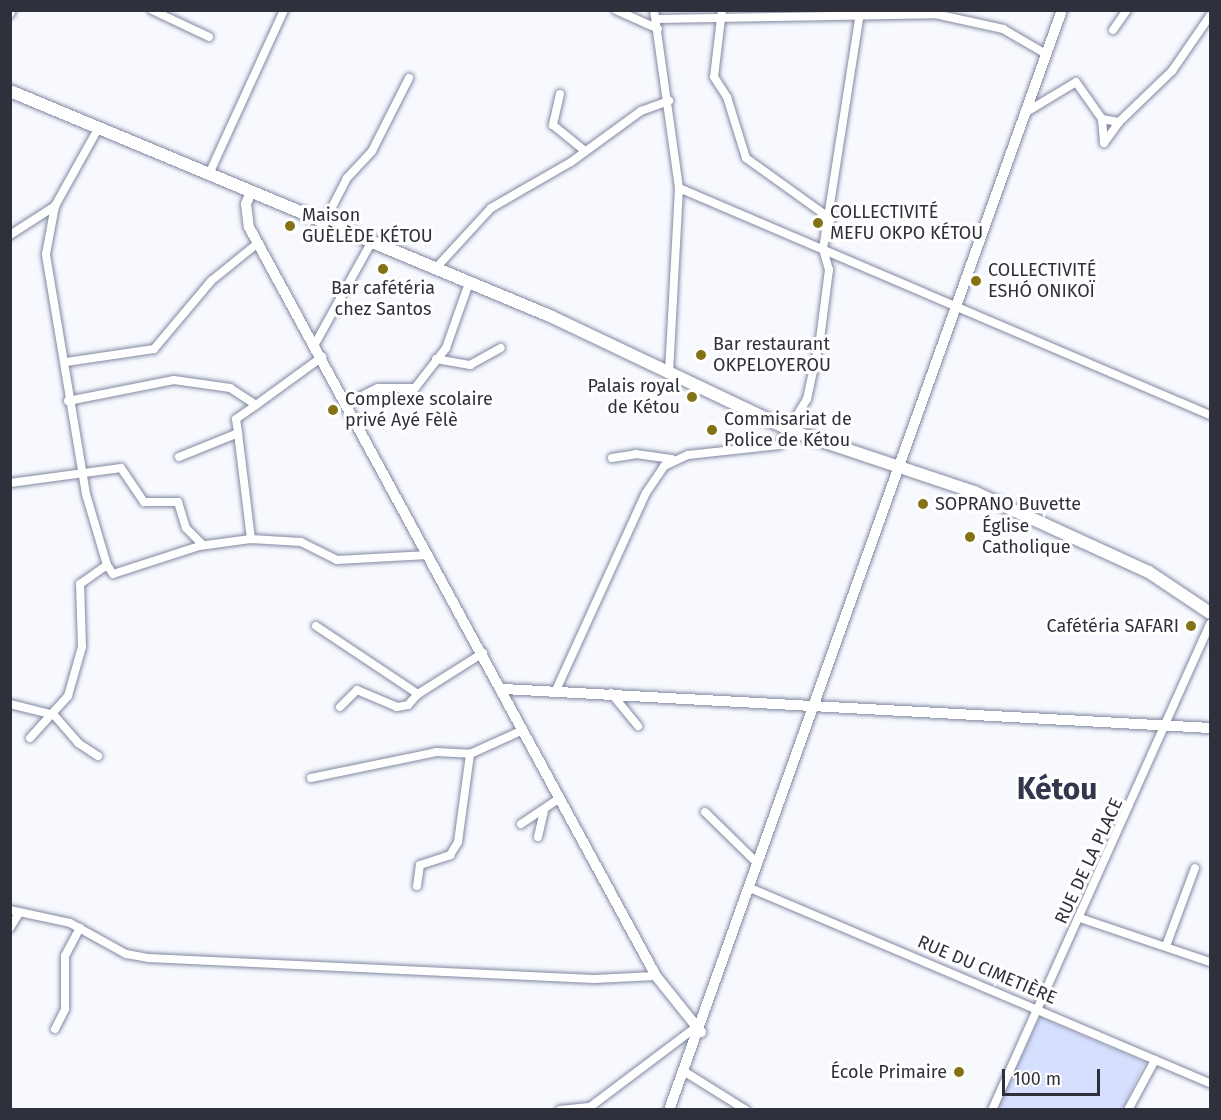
<!DOCTYPE html>
<html>
<head>
<meta charset="utf-8">
<style>
	body { margin:0 }
	#map { position:relative; width:1221px; height:1120px; overflow:hidden; background:#f7f9ff; font-family:"Fira Sans",sans-serif }
	div>[style] { position:absolute }
	.green>* { inset:0; background:#d6dffe }
	.roads { filter:drop-shadow(0 0 2px #8188a1) drop-shadow(0 0 2px #8188a1) }
	.street>* { height:8px; margin:-4px; padding:0 4px; transform-origin:4px; border-radius:4px; background:#fff }
	.secondary>* { height:10px; margin:-5px; padding:0 5px; transform-origin:5px; border-radius:5px; background:#fff }
	.primary>* { height:12px; margin:-6px; padding:0 6px; transform-origin:6px; border-radius:6px; background:#fff }
	.dots>* { width:16px; height:16px; translate:-50% -50%; box-sizing:border-box; border:3px solid #fff; border-radius:50% }
	span { translate:-50% -50%; white-space:nowrap; text-align:center; line-height:1.15; -webkit-text-stroke:6px #fff; paint-order:stroke }
	.poi-label { font-size:18px; color:#2e303b }
	.left { translate:0 -50%; text-align:left }
	.right { translate:-100% -50%; text-align:right }
	.street-label { font-size:18px; color:#2e303b }
	.town-label { font-size:30px; color:#32374d; font-weight:700 }
	.frame { position:absolute; inset:0; border:12px solid #2e303b; pointer-events:none }
	.scale { position:absolute; left:1002px; top:1069px; width:98px; height:27px; box-sizing:border-box; border:3px solid #2e303b; border-top:0; padding-left:8px; font-size:18px; line-height:21px; white-space:nowrap; color:#2e303b; -webkit-text-stroke:4px #fff; paint-order:stroke }
</style>
</head>
<body>
<div id="map">
	<div class="green">
		<div style="clip-path:polygon(1040px 1017px,1145px 1062px,1123px 1109px,996px 1109px)"></div>
	</div>
	<div class="roads">
		<div class="street">
			<div style="left:152px;top:10px;width:63px;rotate:25.3deg"></div>
			<div style="left:616px;top:10px;width:46px;rotate:24.3deg"></div>
			<div style="left:654px;top:10px;width:180px;rotate:82deg"></div>
			<div style="left:679px;top:188px;width:182px;rotate:93.1deg"></div>
			<div style="left:722px;top:10px;width:67px;rotate:96.8deg"></div>
			<div style="left:714px;top:77px;width:24px;rotate:57deg"></div>
			<div style="left:727px;top:97px;width:64px;rotate:72.7deg"></div>
			<div style="left:746px;top:158px;width:105px;rotate:35.7deg"></div>
			<div style="left:10px;top:14px;width:4px;rotate:-63deg"></div>
			<div style="left:657px;top:19px;width:278px;rotate:-1deg"></div>
			<div style="left:935px;top:14px;width:70px;rotate:12.4deg"></div>
			<div style="left:1003px;top:29px;width:50px;rotate:30.2deg"></div>
			<div style="left:1113px;top:30px;width:24px;rotate:-55deg"></div>
			<div style="left:560px;top:94px;width:32px;rotate:103deg"></div>
			<div style="left:553px;top:125px;width:41px;rotate:39.1deg"></div>
			<div style="left:1028px;top:111px;width:56px;rotate:-31.1deg"></div>
			<div style="left:1076px;top:82px;width:45px;rotate:54.9deg"></div>
			<div style="left:1102px;top:119px;width:17px;rotate:10deg"></div>
			<div style="left:1119px;top:122px;width:74px;rotate:-43.9deg"></div>
			<div style="left:1172px;top:71px;width:67px;rotate:-55.4deg"></div>
			<div style="left:1102px;top:119px;width:24px;rotate:85deg"></div>
			<div style="left:1104px;top:143px;width:26px;rotate:-54deg"></div>
			<div style="left:209px;top:174px;width:180px;rotate:-65.4deg"></div>
			<div style="left:679px;top:188px;width:577px;rotate:23.15deg"></div>
			<div style="left:325px;top:221px;width:48px;rotate:-62.9deg"></div>
			<div style="left:347px;top:178px;width:37px;rotate:-47deg"></div>
			<div style="left:372px;top:151px;width:82px;rotate:-63.1deg"></div>
			<div style="left:10px;top:235px;width:54px;rotate:-32.8deg"></div>
			<div style="left:435px;top:269px;width:83px;rotate:-47.4deg"></div>
			<div style="left:491px;top:208px;width:92px;rotate:-29.9deg"></div>
			<div style="left:571px;top:162px;width:87px;rotate:-36.1deg"></div>
			<div style="left:641px;top:111px;width:30px;rotate:-20deg"></div>
			<div style="left:315px;top:344px;width:118px;rotate:-61deg"></div>
			<div style="left:436px;top:359px;width:35px;rotate:10deg"></div>
			<div style="left:470px;top:365px;width:35px;rotate:-29deg"></div>
			<div style="left:66px;top:362px;width:89px;rotate:-8.4deg"></div>
			<div style="left:154px;top:349px;width:89px;rotate:-50deg"></div>
			<div style="left:211px;top:281px;width:60px;rotate:-39deg"></div>
			<div style="left:68px;top:401px;width:108px;rotate:-11.2deg"></div>
			<div style="left:174px;top:380px;width:57px;rotate:8.1deg"></div>
			<div style="left:230px;top:388px;width:31px;rotate:33deg"></div>
			<div style="left:256px;top:405px;width:82px;rotate:-36deg"></div>
			<div style="left:347px;top:403px;width:34px;rotate:-26deg"></div>
			<div style="left:378px;top:388px;width:37px"></div>
			<div style="left:415px;top:388px;width:51px;rotate:-52.2deg"></div>
			<div style="left:446px;top:348px;width:69px;rotate:-70.5deg"></div>
			<div style="left:238px;top:433px;width:107px;rotate:83deg"></div>
			<div style="left:251px;top:539px;width:50px;rotate:3.4deg"></div>
			<div style="left:301px;top:542px;width:40px;rotate:26.6deg"></div>
			<div style="left:337px;top:560px;width:91px;rotate:-3.1deg"></div>
			<div style="left:179px;top:457px;width:64px;rotate:-22.1deg"></div>
			<div style="left:238px;top:433px;width:14px;rotate:-98deg"></div>
			<div style="left:236px;top:419px;width:24px;rotate:-35deg"></div>
			<div style="left:612px;top:458px;width:24px;rotate:-9deg"></div>
			<div style="left:636px;top:454px;width:36px;rotate:8deg"></div>
			<div style="left:10px;top:483px;width:112px;rotate:-7.7deg"></div>
			<div style="left:121px;top:468px;width:41px;rotate:55.9deg"></div>
			<div style="left:144px;top:502px;width:34px"></div>
			<div style="left:178px;top:502px;width:27px;rotate:73deg"></div>
			<div style="left:186px;top:528px;width:24px;rotate:45deg"></div>
			<div style="left:107px;top:565px;width:11px;rotate:56deg"></div>
			<div style="left:113px;top:574px;width:90px;rotate:-18deg"></div>
			<div style="left:199px;top:546px;width:52px;rotate:-7.7deg"></div>
			<div style="left:316px;top:626px;width:123px;rotate:33.7deg"></div>
			<div style="left:418px;top:694px;width:77px;rotate:-32.2deg"></div>
			<div style="left:557px;top:688px;width:214px;rotate:-65.5deg"></div>
			<div style="left:646px;top:493px;width:32px;rotate:-56deg"></div>
			<div style="left:664px;top:466px;width:26px;rotate:-25deg"></div>
			<div style="left:688px;top:455px;width:92px;rotate:-6.3deg"></div>
			<div style="left:779px;top:445px;width:54px;rotate:-58.7deg"></div>
			<div style="left:807px;top:399px;width:61px;rotate:-77.8deg"></div>
			<div style="left:820px;top:339px;width:70px;rotate:-82.6deg"></div>
			<div style="left:829px;top:270px;width:22px;rotate:-106deg"></div>
			<div style="left:823px;top:249px;width:234px;rotate:-81.1deg"></div>
			<div style="left:611px;top:693px;width:43px;rotate:50.7deg"></div>
			<div style="left:10px;top:704px;width:45px;rotate:14deg"></div>
			<div style="left:54px;top:715px;width:37px;rotate:49deg"></div>
			<div style="left:78px;top:743px;width:24px;rotate:33deg"></div>
			<div style="left:340px;top:707px;width:24px;rotate:-45deg"></div>
			<div style="left:357px;top:690px;width:43px;rotate:23deg"></div>
			<div style="left:397px;top:707px;width:11px;rotate:-10deg"></div>
			<div style="left:408px;top:705px;width:15px;rotate:-48deg"></div>
			<div style="left:30px;top:738px;width:57px;rotate:-47.9deg"></div>
			<div style="left:68px;top:696px;width:51px;rotate:-74.1deg"></div>
			<div style="left:82px;top:647px;width:63px;rotate:-91.8deg"></div>
			<div style="left:80px;top:584px;width:33px;rotate:-35deg"></div>
			<div style="left:107px;top:565px;width:74px;rotate:-106.5deg"></div>
			<div style="left:86px;top:494px;width:243px;rotate:-99.5deg"></div>
			<div style="left:46px;top:254px;width:49px;rotate:-79.4deg"></div>
			<div style="left:55px;top:206px;width:90px;rotate:-60.9deg"></div>
			<div style="left:311px;top:778px;width:128px;rotate:-11.7deg"></div>
			<div style="left:436px;top:752px;width:34px;rotate:3deg"></div>
			<div style="left:470px;top:754px;width:58px;rotate:-24.4deg"></div>
			<div style="left:705px;top:812px;width:73px;rotate:44.4deg"></div>
			<div style="left:521px;top:824px;width:47px;rotate:-33.7deg"></div>
			<div style="left:538px;top:837px;width:26px;rotate:-77deg"></div>
			<div style="left:417px;top:886px;width:21px;rotate:-82deg"></div>
			<div style="left:420px;top:865px;width:32px;rotate:-18deg"></div>
			<div style="left:450px;top:855px;width:15px;rotate:-58deg"></div>
			<div style="left:458px;top:842px;width:89px;rotate:-82.2deg"></div>
			<div style="left:750px;top:888px;width:500px;rotate:23deg"></div>
			<div style="left:10px;top:910px;width:61px;rotate:12.2deg"></div>
			<div style="left:70px;top:923px;width:64px;rotate:29deg"></div>
			<div style="left:126px;top:954px;width:22px;rotate:10deg"></div>
			<div style="left:148px;top:958px;width:446px;rotate:2.7deg"></div>
			<div style="left:594px;top:979px;width:62px;rotate:-2.8deg"></div>
			<div style="left:1080px;top:918px;width:137px;rotate:18.7deg"></div>
			<div style="left:10px;top:928px;width:17px;rotate:-59deg"></div>
			<div style="left:1166px;top:946px;width:83px;rotate:-69.6deg"></div>
			<div style="left:55px;top:1029px;width:22px;rotate:-63deg"></div>
			<div style="left:65px;top:1009px;width:53px;rotate:-90deg"></div>
			<div style="left:65px;top:956px;width:32px;rotate:-62deg"></div>
			<div style="left:685px;top:1072px;width:72px;rotate:31.9deg"></div>
			<div style="left:560px;top:1110px;width:29px;rotate:-6deg"></div>
			<div style="left:586px;top:1110px;width:138px;rotate:-37deg"></div>
			<div style="left:992px;top:1110px;width:533px;rotate:-65.84deg"></div>
			<div style="left:1128px;top:1110px;width:57px;rotate:-61.6deg"></div>
		</div>
		<div class="secondary">
			<div style="left:251px;top:192px;width:13px;rotate:113deg"></div>
			<div style="left:246px;top:204px;width:23px;rotate:83deg"></div>
			<div style="left:249px;top:227px;width:852px;rotate:61.48deg"></div>
			<div style="left:656px;top:976px;width:72px;rotate:51.2deg"></div>
			<div style="left:504px;top:689px;width:707px;rotate:3.16deg"></div>
			<div style="left:669px;top:1110px;width:1168px;rotate:-70.34deg"></div>
		</div>
		<div class="primary">
			<div style="left:10px;top:91px;width:585px;rotate:22.62deg"></div>
			<div style="left:550px;top:316px;width:268px;rotate:25.4deg"></div>
			<div style="left:792px;top:431px;width:192px;rotate:18.5deg"></div>
			<div style="left:974px;top:492px;width:192px;rotate:24.6deg"></div>
			<div style="left:1149px;top:572px;width:73px;rotate:33.9deg"></div>
		</div>
	</div>
	<div class="dots">
		<div style="left:818px;top:223px;background:#837315"></div>
		<div style="left:290px;top:226px;background:#837315"></div>
		<div style="left:383px;top:269px;background:#837315"></div>
		<div style="left:976px;top:281px;background:#837315"></div>
		<div style="left:701px;top:355px;background:#837315"></div>
		<div style="left:692px;top:397px;background:#837315"></div>
		<div style="left:333px;top:410px;background:#837315"></div>
		<div style="left:712px;top:430px;background:#837315"></div>
		<div style="left:923px;top:504px;background:#837315"></div>
		<div style="left:970px;top:537px;background:#837315"></div>
		<div style="left:1191px;top:626px;background:#837315"></div>
		<div style="left:959px;top:1072px;background:#837315"></div>
	</div>
	<div class="poi-label">
		<span class="left" style="left:830px;top:223px">COLLECTIVITÉ<br>MEFU OKPO KÉTOU</span>
		<span class="left" style="left:302px;top:226px">Maison<br>GUÈLÈDE KÉTOU</span>
		<span class="left" style="left:988px;top:281px">COLLECTIVITÉ<br>ESHÓ ONIKOÏ</span>
		<span style="left:383px;top:299px">Bar cafétéria<br>chez Santos</span>
		<span class="left" style="left:713px;top:355px">Bar restaurant<br>OKPELOYEROU</span>
		<span class="right" style="left:680px;top:397px">Palais royal<br>de Kétou</span>
		<span class="left" style="left:345px;top:410px">Complexe scolaire<br>privé Ayé Fèlè</span>
		<span class="left" style="left:724px;top:430px">Commisariat de<br>Police de Kétou</span>
		<span class="left" style="left:935px;top:504px">SOPRANO Buvette</span>
		<span class="left" style="left:982px;top:537px">Église<br>Catholique</span>
		<span class="right" style="left:1179px;top:626px">Cafétéria SAFARI</span>
		<span class="right" style="left:947px;top:1072px">École Primaire</span>
	</div>
	<div class="street-label">
		<span style="left:1089px;top:861px;rotate:-65deg">RUE DE LA PLACE</span>
		<span style="left:987px;top:970px;rotate:23deg">RUE DU CIMETIÈRE</span>
	</div>
	<div class="town-label">
		<span style="left:1057px;top:789px">Kétou</span>
	</div>
	<div class="frame"></div>
	<div class="scale">100 m</div>
</div>
</body>
</html>
